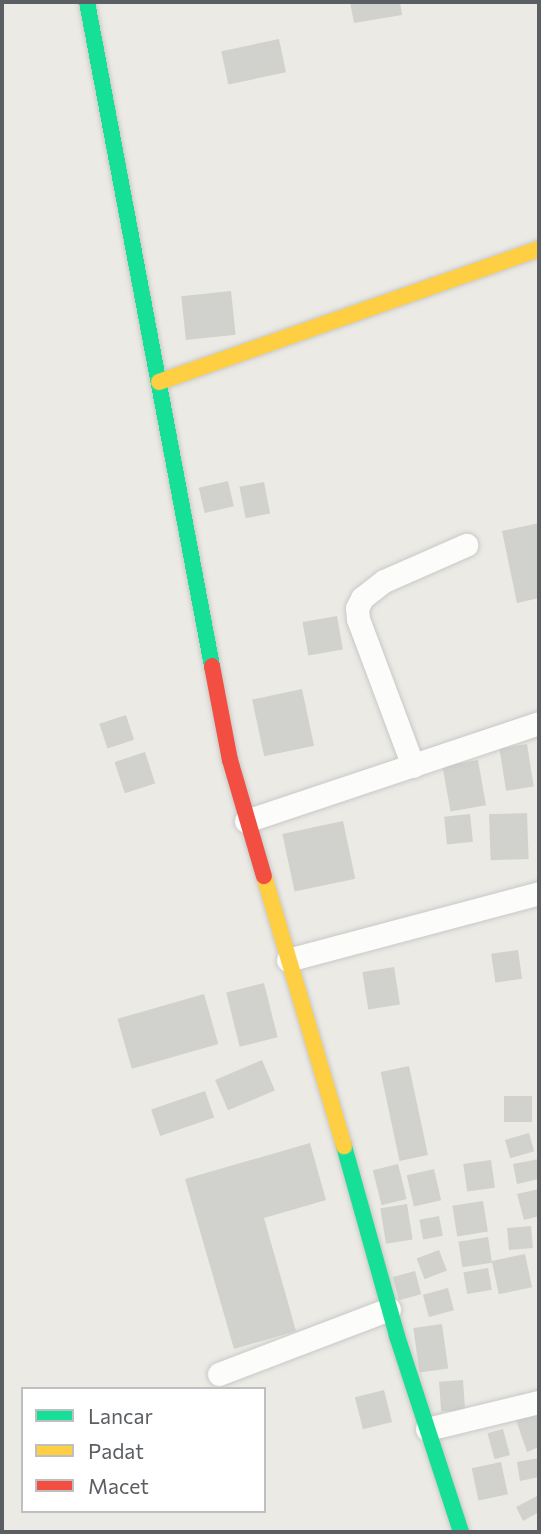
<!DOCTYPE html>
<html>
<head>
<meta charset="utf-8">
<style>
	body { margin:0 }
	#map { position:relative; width:541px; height:1534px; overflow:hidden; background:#ebeae5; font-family:Commissioner,sans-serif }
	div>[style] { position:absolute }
	.building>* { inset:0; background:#d1d1ce; transform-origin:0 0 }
	.roads { filter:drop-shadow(0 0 2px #c8c8c7) drop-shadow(0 0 2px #c8c8c7) }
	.street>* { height:23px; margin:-11.5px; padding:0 11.5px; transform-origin:11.5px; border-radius:11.5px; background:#fcfcfb }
	.fast>* { height:16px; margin:-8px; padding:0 8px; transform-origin:8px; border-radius:8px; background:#16e098 }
	.slow>* { height:16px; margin:-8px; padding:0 8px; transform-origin:8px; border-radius:8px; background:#ffcf43 }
	.jam>* { height:16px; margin:-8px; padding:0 8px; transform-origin:8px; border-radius:8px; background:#f24e42 }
	span { translate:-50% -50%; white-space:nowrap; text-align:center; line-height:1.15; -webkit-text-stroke:6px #fff; paint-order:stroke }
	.frame { position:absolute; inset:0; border:4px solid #5b5e62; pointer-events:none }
	.legend { position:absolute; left:21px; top:1387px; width:245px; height:126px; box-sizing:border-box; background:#fff; border:2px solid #bdbfc0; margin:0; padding:9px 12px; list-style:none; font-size:21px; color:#5b5e62 }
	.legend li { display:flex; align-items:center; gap:14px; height:35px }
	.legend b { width:35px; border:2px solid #bdbfc0 }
</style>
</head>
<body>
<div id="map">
	<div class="building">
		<div style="clip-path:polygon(350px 2px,400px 2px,402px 15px,354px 23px)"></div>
		<div style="left:279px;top:39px;width:34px;height:59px;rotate:78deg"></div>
		<div style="left:231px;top:291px;width:44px;height:50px;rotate:84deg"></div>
		<div style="left:228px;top:481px;width:26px;height:30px;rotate:77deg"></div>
		<div style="left:264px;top:482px;width:32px;height:25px;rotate:79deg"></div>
		<div style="clip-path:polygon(539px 523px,539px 598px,517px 603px,502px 531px)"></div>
		<div style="left:337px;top:616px;width:34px;height:35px;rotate:80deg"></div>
		<div style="left:302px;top:689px;width:58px;height:51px;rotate:78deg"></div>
		<div style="left:126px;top:715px;width:26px;height:28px;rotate:72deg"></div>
		<div style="left:527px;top:744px;width:43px;height:28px;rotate:81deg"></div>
		<div style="left:145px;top:752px;width:33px;height:32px;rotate:72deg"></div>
		<div style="left:478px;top:760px;width:46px;height:36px;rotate:80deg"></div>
		<div style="left:527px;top:813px;width:46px;height:38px;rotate:88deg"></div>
		<div style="left:470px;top:814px;width:28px;height:26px;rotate:84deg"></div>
		<div style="left:343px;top:821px;width:59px;height:62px;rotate:78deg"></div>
		<div style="left:518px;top:950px;width:29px;height:27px;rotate:82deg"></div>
		<div style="left:394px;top:967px;width:38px;height:32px;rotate:81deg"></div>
		<div style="left:264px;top:983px;width:56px;height:39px;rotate:76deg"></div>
		<div style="left:204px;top:994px;width:52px;height:90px;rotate:74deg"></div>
		<div style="left:262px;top:1060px;width:33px;height:51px;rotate:67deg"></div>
		<div style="left:409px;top:1066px;width:91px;height:29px;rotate:78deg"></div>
		<div style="left:205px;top:1091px;width:28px;height:57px;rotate:71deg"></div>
		<div style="left:504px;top:1096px;width:28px;height:26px"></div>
		<div style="left:529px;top:1133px;width:19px;height:25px;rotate:74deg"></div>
		<div style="clip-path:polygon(310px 1143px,326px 1200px,264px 1218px,296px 1331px,234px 1349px,185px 1179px)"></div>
		<div style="clip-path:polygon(539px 1159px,539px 1179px,517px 1184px,513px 1164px)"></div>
		<div style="left:491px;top:1160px;width:28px;height:28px;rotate:82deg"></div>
		<div style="left:398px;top:1164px;width:36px;height:26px;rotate:76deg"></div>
		<div style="left:434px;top:1169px;width:32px;height:28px;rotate:77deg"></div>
		<div style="clip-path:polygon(539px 1189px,539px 1216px,524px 1220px,517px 1194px)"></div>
		<div style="left:483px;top:1201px;width:31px;height:31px;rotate:81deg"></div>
		<div style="left:407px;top:1204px;width:36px;height:27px;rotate:81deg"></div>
		<div style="left:439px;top:1216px;width:20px;height:20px;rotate:79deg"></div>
		<div style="left:531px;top:1226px;width:22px;height:24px;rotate:85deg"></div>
		<div style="left:488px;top:1237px;width:26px;height:30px;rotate:81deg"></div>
		<div style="left:439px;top:1250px;width:22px;height:24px;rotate:69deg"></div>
		<div style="left:525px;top:1254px;width:34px;height:34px;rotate:78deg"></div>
		<div style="left:488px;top:1268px;width:22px;height:25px;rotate:80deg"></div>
		<div style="left:415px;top:1271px;width:24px;height:23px;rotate:75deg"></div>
		<div style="left:448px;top:1288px;width:23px;height:26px;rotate:75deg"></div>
		<div style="left:442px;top:1324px;width:45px;height:29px;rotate:82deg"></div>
		<div style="left:463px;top:1380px;width:30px;height:24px;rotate:86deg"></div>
		<div style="left:384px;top:1390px;width:33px;height:30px;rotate:76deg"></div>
		<div style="clip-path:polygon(535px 1411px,539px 1425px,539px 1447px,527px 1452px,515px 1417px)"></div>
		<div style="left:503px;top:1429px;width:27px;height:16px;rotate:75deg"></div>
		<div style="clip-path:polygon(539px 1458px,539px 1477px,520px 1481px,517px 1462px)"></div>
		<div style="left:501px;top:1462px;width:33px;height:30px;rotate:78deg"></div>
		<div style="clip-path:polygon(539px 1495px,539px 1512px,523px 1521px,516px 1507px)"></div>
	</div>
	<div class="roads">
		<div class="street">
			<div style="left:413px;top:766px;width:157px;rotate:-110.5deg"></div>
			<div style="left:358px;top:619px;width:11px;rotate:-95deg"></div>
			<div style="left:357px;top:608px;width:11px;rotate:-63deg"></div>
			<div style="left:362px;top:598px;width:28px;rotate:-38deg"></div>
			<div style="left:384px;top:581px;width:90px;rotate:-23.7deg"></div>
			<div style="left:246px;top:821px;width:309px;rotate:-18.5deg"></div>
			<div style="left:288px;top:960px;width:260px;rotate:-14.9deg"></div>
			<div style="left:219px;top:1374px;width:182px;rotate:-20.9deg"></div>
			<div style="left:427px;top:1429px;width:115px;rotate:-13.6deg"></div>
		</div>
		<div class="fast">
			<div style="left:87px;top:2px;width:676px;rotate:79.34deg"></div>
			<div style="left:344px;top:1146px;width:197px;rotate:74.4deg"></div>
			<div style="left:397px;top:1336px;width:206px;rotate:71.9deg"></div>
		</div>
		<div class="slow">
			<div style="left:159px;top:382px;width:403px;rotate:-19.3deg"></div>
			<div style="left:264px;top:876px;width:282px;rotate:73.5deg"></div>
		</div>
		<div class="jam">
			<div style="left:212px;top:666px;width:96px;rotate:79.2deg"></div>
			<div style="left:230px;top:760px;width:121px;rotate:73.7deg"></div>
		</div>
	</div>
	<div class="frame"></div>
	<ul class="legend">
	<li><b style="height:9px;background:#16e098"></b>Lancar</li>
	<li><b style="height:9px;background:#ffcf43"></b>Padat</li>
	<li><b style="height:9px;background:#f24e42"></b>Macet</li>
	</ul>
</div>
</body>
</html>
